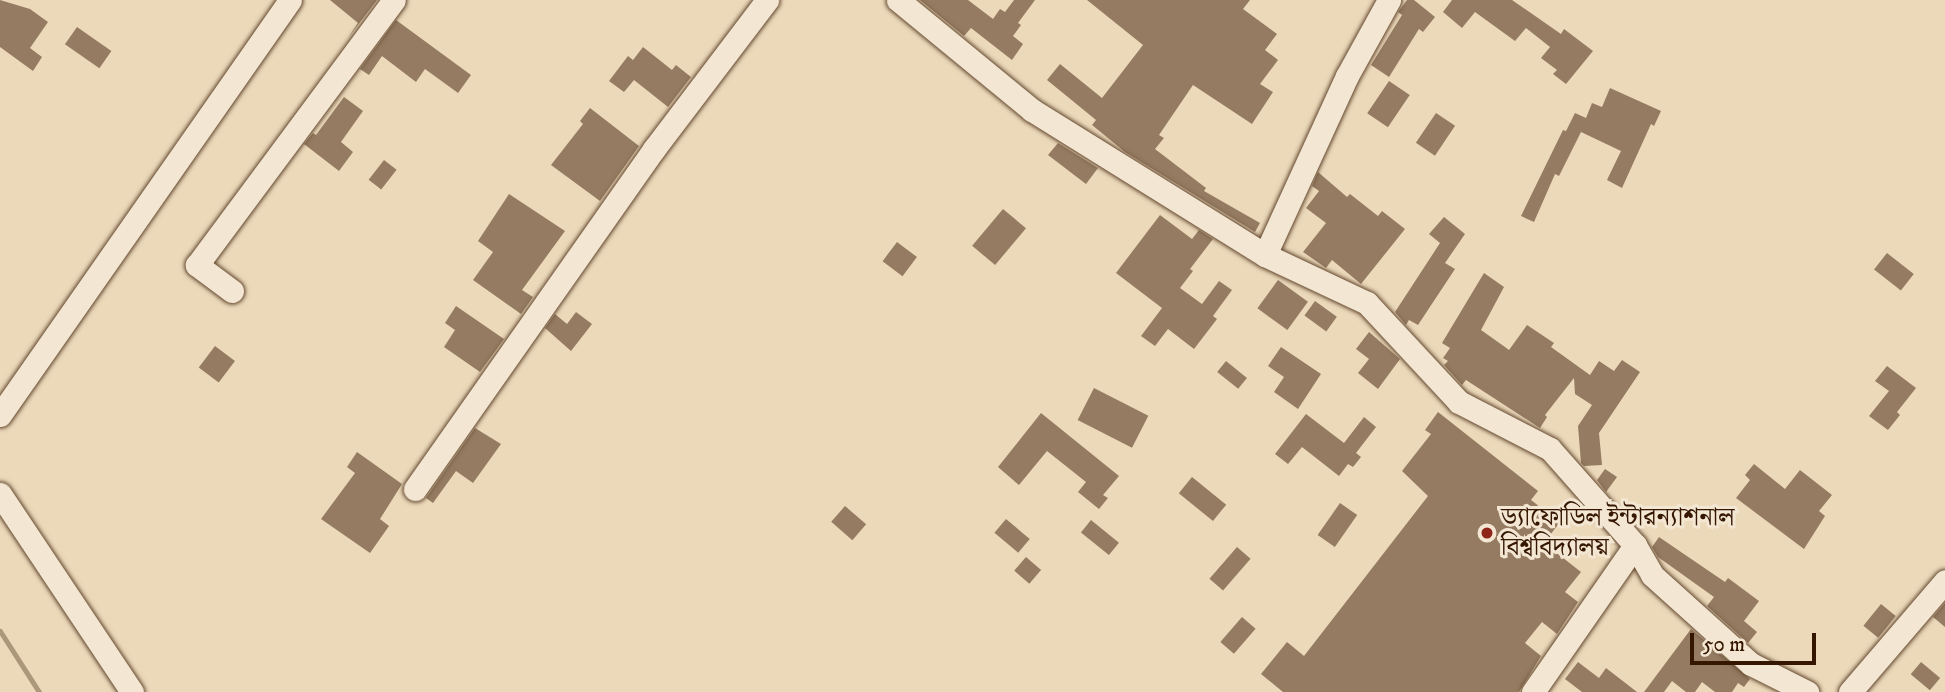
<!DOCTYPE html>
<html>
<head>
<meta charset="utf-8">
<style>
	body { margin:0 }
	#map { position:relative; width:1945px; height:692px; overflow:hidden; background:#ecd9ba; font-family:"IM FELL DW Pica","Noto Serif Bengali",serif }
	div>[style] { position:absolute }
	.stream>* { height:5px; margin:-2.5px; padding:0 2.5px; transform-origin:2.5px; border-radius:2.5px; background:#ad977b }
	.building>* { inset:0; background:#947b61; transform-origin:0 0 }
	.roads { filter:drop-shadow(0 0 2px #62472f) drop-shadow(0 0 2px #62472f) }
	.minor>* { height:23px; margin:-11.5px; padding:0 11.5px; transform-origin:11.5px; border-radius:11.5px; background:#f3e6d2 }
	.dots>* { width:19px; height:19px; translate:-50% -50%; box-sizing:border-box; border:4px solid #f3e6d2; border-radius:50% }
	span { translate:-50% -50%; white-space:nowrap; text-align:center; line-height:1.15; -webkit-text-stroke:6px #f3e6d2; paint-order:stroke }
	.poi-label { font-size:26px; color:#341601 }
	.left { translate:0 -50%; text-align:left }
	.scale { position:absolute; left:1690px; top:633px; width:126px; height:32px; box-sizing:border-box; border:4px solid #341601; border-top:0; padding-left:9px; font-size:21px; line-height:24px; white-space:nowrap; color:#341601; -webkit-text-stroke:5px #f3e6d2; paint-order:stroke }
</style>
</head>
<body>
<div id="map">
	<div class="stream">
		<div style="left:0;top:631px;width:72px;rotate:57.4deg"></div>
	</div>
	<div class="building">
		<div style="clip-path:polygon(0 0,30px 9px,48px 22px,30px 48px,42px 57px,33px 71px,0 47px)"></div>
		<div style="clip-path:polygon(330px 0,377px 0,348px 38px,358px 23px)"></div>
		<div style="clip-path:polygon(920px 0,968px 0,993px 19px,1000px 9px,1005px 12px,1014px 0,1035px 0,1018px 23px,1021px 25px,1013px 36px,1023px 44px,1012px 60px,971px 28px,964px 36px)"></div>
		<div style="clip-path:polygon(1087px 0,1250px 0,1243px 9px,1277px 34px,1265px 50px,1278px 60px,1260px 84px,1273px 92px,1252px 124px,1193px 85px,1159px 135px,1164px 138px,1155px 149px,1206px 188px,1204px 191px,1260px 223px,1255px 232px,1125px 152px,1092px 125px,1096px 120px,1047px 80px,1060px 64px,1102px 98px,1143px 45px)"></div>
		<div style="clip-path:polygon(1407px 0,1414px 0,1435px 17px,1423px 32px,1419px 29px,1389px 77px,1371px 65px,1402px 15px,1398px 12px)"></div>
		<div style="clip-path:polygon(1452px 0,1512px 0,1561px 34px,1564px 29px,1593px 51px,1566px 84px,1553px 74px,1557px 70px,1541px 58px,1550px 47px,1526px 28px,1515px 41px,1475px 12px,1462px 28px,1443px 12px)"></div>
		<div style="clip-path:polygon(396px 20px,471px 75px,458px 93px,425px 69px,416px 82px,382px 56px,369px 75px,360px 69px)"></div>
		<div style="left:77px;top:27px;width:42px;height:21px;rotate:35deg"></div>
		<div style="clip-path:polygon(643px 47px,672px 70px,676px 65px,691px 77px,668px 107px,634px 80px,624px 92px,609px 81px,628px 56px,633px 60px)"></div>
		<div style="left:1389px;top:81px;width:25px;height:39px;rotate:34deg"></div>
		<div style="clip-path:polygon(1610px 88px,1661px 111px,1654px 126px,1651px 124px,1622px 188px,1607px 180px,1621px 151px,1581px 132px,1559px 176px,1555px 174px,1534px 222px,1521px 216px,1563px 130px,1566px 131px,1575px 113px,1586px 118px,1592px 103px,1602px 107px)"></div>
		<div style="clip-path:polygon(344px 97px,363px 111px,341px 142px,353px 152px,339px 171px,304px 144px,313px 133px,316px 135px)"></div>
		<div style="clip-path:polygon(590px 108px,639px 146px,600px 201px,551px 165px,583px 124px,580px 121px)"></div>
		<div style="left:1436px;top:113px;width:23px;height:36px;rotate:34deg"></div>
		<div style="clip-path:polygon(1058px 143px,1098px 168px,1086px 184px,1048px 155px)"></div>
		<div style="left:384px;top:160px;width:16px;height:25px;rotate:38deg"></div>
		<div style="clip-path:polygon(1318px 172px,1347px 197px,1350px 194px,1378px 216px,1382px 211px,1405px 229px,1361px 284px,1332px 260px,1326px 268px,1303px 252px,1326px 223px,1306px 208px,1319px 191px,1312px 186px)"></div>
		<div style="clip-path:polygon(509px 194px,565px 231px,522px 290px,533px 297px,521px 314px,473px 280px,493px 252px,478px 241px)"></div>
		<div style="left:1003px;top:209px;width:30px;height:48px;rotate:40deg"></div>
		<div style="clip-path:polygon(1160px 215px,1192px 239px,1199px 230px,1213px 239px,1190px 269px,1193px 271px,1180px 288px,1202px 304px,1219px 281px,1232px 290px,1213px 316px,1217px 319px,1194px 349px,1168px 329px,1155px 346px,1141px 336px,1162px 308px,1116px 273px)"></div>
		<div style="clip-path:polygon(1444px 217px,1465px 234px,1445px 263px,1455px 269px,1418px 325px,1409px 320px,1406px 325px,1395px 312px,1440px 243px,1429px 234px)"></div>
		<div style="left:897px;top:242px;width:25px;height:24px;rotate:37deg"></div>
		<div style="left:1887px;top:253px;width:34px;height:21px;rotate:38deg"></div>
		<div style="clip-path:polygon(1484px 273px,1504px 287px,1481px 330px,1505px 347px,1509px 350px,1527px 325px,1554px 343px,1551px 347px,1590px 375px,1599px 361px,1614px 371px,1622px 360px,1640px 372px,1599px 433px,1602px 465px,1584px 466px,1581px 463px,1578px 426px,1592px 405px,1575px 394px,1574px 378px,1545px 415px,1547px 417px,1540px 428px,1466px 380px,1462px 385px,1444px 365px,1448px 361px,1443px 358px,1450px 348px,1442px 343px)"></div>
		<div style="left:1278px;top:280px;width:37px;height:35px;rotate:36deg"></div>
		<div style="left:1315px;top:301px;width:27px;height:18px;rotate:36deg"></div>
		<div style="clip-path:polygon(456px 306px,504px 339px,480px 372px,444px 347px,455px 330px,445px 323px)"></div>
		<div style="clip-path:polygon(576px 312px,592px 324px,571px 351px,545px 328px,555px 314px,567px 324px)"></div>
		<div style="clip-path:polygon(1369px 332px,1400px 359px,1378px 389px,1358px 373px,1369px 359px,1356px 349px)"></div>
		<div style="left:215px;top:346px;width:25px;height:27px;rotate:37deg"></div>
		<div style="clip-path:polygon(1281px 347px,1321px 374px,1298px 409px,1274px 392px,1284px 377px,1268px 366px)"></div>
		<div style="left:1226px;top:361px;width:27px;height:14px;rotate:39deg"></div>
		<div style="clip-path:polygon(1887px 366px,1916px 388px,1897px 412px,1900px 415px,1888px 430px,1869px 416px,1889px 391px,1875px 381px)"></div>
		<div style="left:1094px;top:388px;width:61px;height:36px;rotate:27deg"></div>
		<div style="clip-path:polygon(1438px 412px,1538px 491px,1531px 500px,1560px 522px,1544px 543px,1581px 572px,1565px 592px,1578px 602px,1557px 634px,1542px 622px,1525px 643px,1541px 656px,1519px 692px,1283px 692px,1261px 674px,1287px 642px,1304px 656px,1428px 496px,1402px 471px,1431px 434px,1425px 430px)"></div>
		<div style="clip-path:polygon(1041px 413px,1119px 476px,1103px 495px,1108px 498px,1099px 509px,1078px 492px,1086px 482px,1047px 451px,1019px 485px,998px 467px)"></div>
		<div style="clip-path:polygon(1306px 414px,1344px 443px,1364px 417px,1376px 427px,1356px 453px,1361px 457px,1353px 467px,1348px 464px,1339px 476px,1302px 447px,1288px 464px,1275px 454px)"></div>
		<div style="clip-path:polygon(475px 428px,501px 444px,473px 483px,456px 471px,433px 503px,426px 498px)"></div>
		<div style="clip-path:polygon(357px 452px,402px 484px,380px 519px,389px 526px,370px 553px,321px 519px,355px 473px,347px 467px)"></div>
		<div style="clip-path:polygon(1754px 464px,1785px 489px,1800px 470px,1832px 495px,1819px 511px,1825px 516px,1804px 549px,1736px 498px,1750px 480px,1745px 475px)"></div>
		<div style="clip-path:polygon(1605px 469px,1617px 477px,1606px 492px,1597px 480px)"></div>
		<div style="left:1192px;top:477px;width:44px;height:21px;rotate:39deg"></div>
		<div style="left:1340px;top:503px;width:21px;height:39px;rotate:35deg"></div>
		<div style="left:845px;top:506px;width:28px;height:21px;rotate:41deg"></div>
		<div style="left:1006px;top:519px;width:31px;height:18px;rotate:40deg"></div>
		<div style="left:1091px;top:520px;width:36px;height:16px;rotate:39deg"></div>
		<div style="clip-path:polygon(1659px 537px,1725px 582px,1728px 578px,1759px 601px,1744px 621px,1757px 632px,1748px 643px,1707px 606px,1714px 597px,1658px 557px,1652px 547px)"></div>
		<div style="left:1237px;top:547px;width:18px;height:42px;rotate:41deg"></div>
		<div style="left:1026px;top:557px;width:20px;height:18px;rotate:41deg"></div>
		<div style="clip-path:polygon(1945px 603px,1945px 627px,1933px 617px)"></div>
		<div style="left:1881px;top:604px;width:19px;height:28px;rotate:39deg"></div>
		<div style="left:1242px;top:617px;width:18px;height:33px;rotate:41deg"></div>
		<div style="clip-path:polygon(1691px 629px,1750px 679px,1744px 687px,1738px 683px,1732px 692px,1715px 692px,1702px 682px,1695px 692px,1686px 692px,1672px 681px,1664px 692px,1644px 692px)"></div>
		<div style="clip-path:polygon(1578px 662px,1599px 678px,1606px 668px,1637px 692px,1582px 692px,1565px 679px)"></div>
		<div style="left:1921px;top:662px;width:25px;height:16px;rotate:40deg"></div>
	</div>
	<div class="roads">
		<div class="minor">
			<div style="left:898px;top:0;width:173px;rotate:39.4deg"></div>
			<div style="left:1032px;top:110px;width:274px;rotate:31.9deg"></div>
			<div style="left:1265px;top:255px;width:113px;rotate:25.2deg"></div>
			<div style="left:1367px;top:303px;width:135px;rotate:47.1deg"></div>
			<div style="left:1459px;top:402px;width:102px;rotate:27.3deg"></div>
			<div style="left:1550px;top:449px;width:128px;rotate:48.5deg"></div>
			<div style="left:1635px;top:545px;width:34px;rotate:60deg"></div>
			<div style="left:1652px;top:575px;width:133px;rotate:42deg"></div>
			<div style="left:1751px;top:664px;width:63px;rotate:26.6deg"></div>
			<div style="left:1265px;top:255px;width:197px;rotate:-65.4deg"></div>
			<div style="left:1347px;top:76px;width:87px;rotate:-61.1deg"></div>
			<div style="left:232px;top:291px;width:44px;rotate:-143.4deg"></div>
			<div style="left:197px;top:265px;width:330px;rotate:-53.4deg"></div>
			<div style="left:0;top:415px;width:506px;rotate:-55.05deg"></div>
			<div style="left:415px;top:489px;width:416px;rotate:-54.9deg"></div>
			<div style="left:654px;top:149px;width:187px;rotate:-52.8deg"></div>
			<div style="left:0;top:494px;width:238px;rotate:56.3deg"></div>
			<div style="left:1533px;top:692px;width:179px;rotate:-55.2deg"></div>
			<div style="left:1850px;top:692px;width:146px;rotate:-49.4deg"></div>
		</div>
	</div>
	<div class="dots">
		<div style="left:1487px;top:533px;background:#8f2418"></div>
	</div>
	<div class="poi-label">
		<span class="left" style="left:1501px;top:533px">ড্যাফোডিল ইন্টারন্যাশনাল<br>বিশ্ববিদ্যালয়</span>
	</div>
	<div class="scale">50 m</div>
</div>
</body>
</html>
